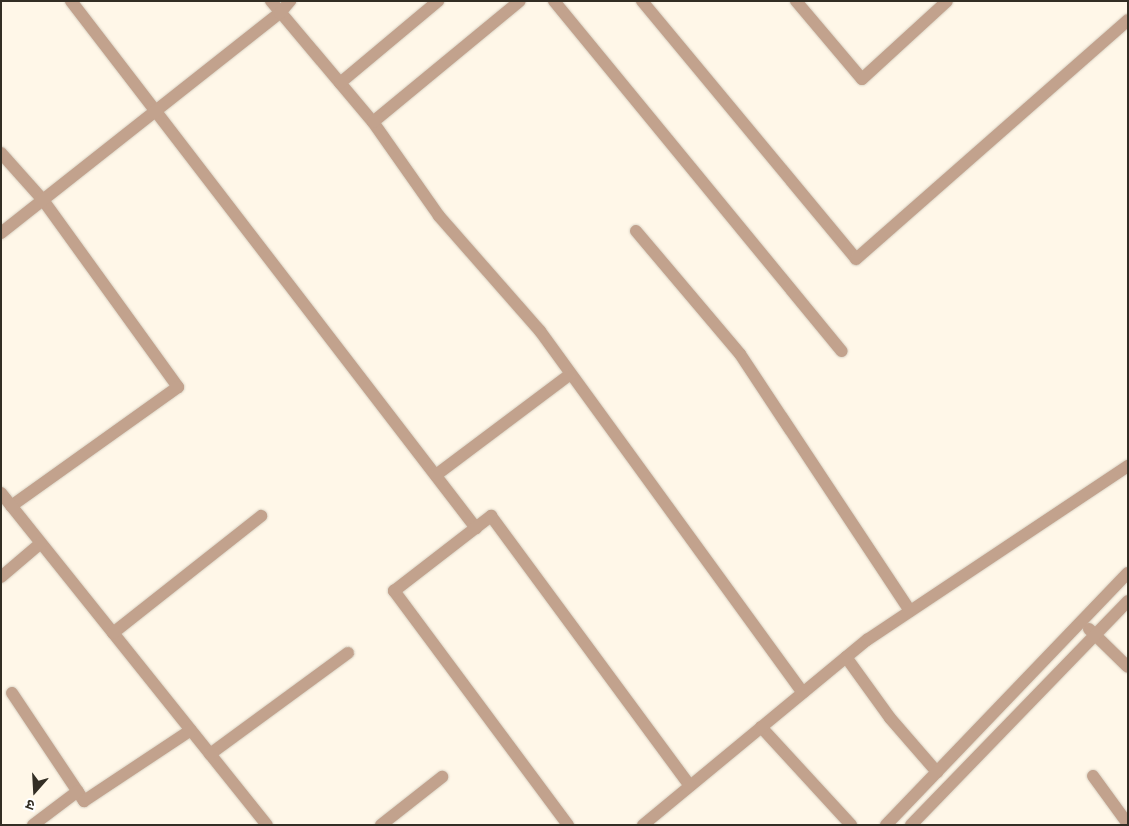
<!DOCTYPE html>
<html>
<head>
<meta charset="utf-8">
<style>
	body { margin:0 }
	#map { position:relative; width:1129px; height:826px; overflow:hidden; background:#fff7e8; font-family:"PT Sans Narrow","Noto Sans Devanagari",sans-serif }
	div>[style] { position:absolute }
	.roads { filter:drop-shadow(0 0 1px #dad3c5) drop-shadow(0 0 1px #dad3c5) }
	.minor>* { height:12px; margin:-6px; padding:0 6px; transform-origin:6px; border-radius:6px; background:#c2a28d }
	span { translate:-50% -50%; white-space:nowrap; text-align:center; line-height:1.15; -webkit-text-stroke:5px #fff; paint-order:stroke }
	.frame { position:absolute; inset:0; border:2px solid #332e24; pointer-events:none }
	.north { position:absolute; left:10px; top:766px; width:50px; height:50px; -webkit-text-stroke:4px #fff; paint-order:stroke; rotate:199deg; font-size:14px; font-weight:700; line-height:20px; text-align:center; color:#332e24 }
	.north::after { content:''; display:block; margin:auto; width:18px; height:22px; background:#332e24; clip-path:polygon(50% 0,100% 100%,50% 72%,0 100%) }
</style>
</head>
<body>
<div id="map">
	<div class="roads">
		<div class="minor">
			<div style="left:71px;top:1px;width:665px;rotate:52.46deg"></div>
			<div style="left:271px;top:1px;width:158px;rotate:49.9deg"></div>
			<div style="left:373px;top:122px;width:115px;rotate:54.9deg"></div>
			<div style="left:439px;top:216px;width:153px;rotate:48.7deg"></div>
			<div style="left:540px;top:331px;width:447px;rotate:54deg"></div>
			<div style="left:554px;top:1px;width:453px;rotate:50.6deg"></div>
			<div style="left:642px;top:1px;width:335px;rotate:50.3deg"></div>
			<div style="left:856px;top:259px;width:362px;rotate:-41.3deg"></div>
			<div style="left:796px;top:1px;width:102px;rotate:49.8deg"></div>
			<div style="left:862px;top:79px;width:115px;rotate:-42.5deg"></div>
			<div style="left:340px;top:83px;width:128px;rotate:-39.9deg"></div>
			<div style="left:373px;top:122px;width:190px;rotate:-39.5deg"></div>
			<div style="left:1px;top:153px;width:63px;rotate:48.2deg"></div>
			<div style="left:43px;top:200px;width:231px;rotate:54.2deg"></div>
			<div style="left:178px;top:387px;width:205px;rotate:144.5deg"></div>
			<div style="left:636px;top:231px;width:161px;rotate:49.8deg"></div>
			<div style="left:740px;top:354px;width:308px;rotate:56.5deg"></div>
			<div style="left:1px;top:233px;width:355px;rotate:-38.3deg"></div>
			<div style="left:280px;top:13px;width:16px;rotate:-50deg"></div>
			<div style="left:436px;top:475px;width:166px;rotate:-36.9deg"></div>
			<div style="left:1px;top:493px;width:425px;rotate:51.3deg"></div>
			<div style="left:1px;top:577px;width:52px;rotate:-40.4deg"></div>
			<div style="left:1089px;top:629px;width:54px;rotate:44.3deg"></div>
			<div style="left:113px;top:633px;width:189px;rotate:-38.3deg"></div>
			<div style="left:846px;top:657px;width:75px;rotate:54.2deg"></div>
			<div style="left:890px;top:718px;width:72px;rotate:49deg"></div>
			<div style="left:12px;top:693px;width:130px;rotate:56.3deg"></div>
			<div style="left:84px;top:801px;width:128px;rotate:-33.6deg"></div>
			<div style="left:761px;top:727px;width:133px;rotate:47.4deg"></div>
			<div style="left:210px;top:754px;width:171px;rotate:-36.2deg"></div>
			<div style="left:1093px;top:776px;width:59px;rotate:53.9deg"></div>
			<div style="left:33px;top:825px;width:56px;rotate:-37.1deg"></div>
			<div style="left:381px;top:825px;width:78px;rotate:-38.2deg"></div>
			<div style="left:568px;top:825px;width:292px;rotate:-126.6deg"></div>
			<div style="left:394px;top:591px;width:123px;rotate:-37.7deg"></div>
			<div style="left:491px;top:516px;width:335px;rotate:53.6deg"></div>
			<div style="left:643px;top:825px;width:291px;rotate:-39.6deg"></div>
			<div style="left:867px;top:640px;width:314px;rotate:-33.7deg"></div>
			<div style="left:886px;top:825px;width:349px;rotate:-46.2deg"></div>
			<div style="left:911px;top:825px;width:312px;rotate:-45.9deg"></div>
		</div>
	</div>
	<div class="frame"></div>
	<div class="north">उ</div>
</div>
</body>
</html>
